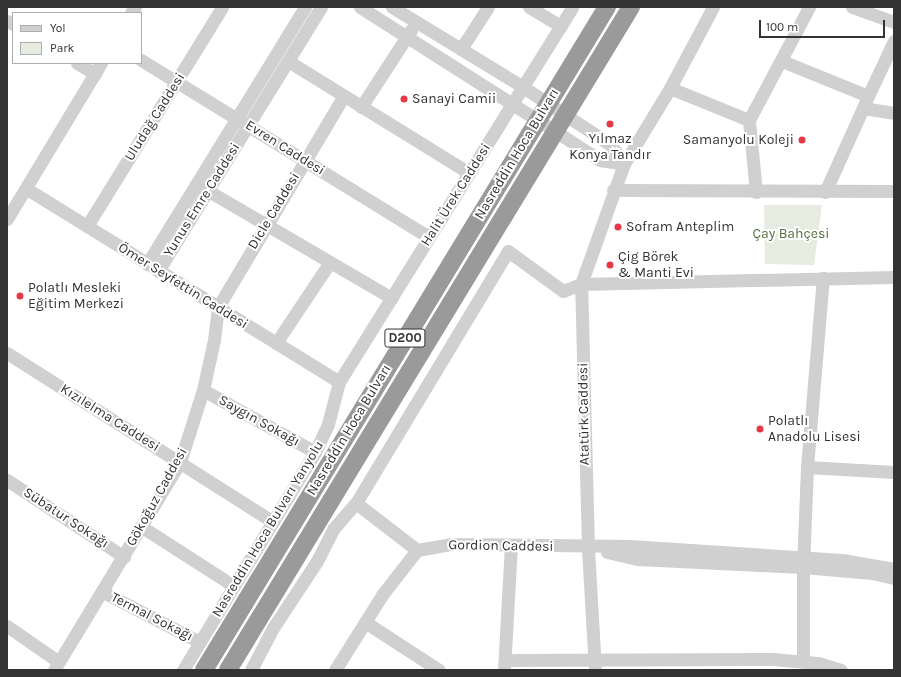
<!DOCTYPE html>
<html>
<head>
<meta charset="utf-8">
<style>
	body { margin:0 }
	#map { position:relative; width:901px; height:677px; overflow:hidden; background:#fff; font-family:Karla,sans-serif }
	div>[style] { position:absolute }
	.green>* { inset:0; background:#e6ecdf }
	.minor>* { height:13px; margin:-6.5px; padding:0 6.5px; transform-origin:6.5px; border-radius:6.5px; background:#d0d0d0 }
	.highway>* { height:18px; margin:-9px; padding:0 9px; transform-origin:9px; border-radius:9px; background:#9a9a9a }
	.dots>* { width:11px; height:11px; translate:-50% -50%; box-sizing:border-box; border:2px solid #fff; border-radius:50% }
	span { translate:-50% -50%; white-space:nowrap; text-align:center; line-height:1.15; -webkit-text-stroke:4px #fff; paint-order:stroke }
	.shield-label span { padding:1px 3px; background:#fff; border:1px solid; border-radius:3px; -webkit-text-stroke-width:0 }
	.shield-label { font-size:13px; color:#333; font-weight:700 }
	.poi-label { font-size:14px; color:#333 }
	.left { translate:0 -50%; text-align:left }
	.right { translate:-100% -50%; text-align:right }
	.street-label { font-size:14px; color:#333 }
	.park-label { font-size:14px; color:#56703f }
	.frame { position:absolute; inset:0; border:8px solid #333; pointer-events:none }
	.legend { position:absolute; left:12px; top:12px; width:130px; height:52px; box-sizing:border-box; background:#fff; border:1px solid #adadad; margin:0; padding:5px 7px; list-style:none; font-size:12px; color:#333 }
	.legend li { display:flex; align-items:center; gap:8px; height:20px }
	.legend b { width:20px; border:1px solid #adadad }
	.scale { position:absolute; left:759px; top:20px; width:126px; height:18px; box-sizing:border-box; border:2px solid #333; border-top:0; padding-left:5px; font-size:12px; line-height:14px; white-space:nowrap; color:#333; -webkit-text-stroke:3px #fff; paint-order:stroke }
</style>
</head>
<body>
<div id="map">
	<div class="green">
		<div style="clip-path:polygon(764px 205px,822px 205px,814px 265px,765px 264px)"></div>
	</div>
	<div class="minor">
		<div style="left:360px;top:7px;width:285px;rotate:32.5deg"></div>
		<div style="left:600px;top:160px;width:24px;rotate:9deg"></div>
		<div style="left:392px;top:7px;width:153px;rotate:31.4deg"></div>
		<div style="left:523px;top:87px;width:105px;rotate:33.4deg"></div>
		<div style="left:611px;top:145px;width:23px;rotate:56deg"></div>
		<div style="left:529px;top:7px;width:37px;rotate:31deg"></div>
		<div style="left:852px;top:7px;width:45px;rotate:19.7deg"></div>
		<div style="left:131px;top:13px;width:7px;rotate:-56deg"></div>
		<div style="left:7px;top:21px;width:7px;rotate:27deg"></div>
		<div style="left:461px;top:49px;width:50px;rotate:-57.3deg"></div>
		<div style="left:141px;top:60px;width:338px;rotate:31.6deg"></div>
		<div style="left:288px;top:61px;width:213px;rotate:31.7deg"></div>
		<div style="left:782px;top:61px;width:93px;rotate:22.1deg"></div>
		<div style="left:868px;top:96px;width:13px;rotate:113deg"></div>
		<div style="left:863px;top:108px;width:31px;rotate:9deg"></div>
		<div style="left:77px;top:63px;width:21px;rotate:31deg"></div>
		<div style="left:670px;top:88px;width:85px;rotate:22.1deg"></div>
		<div style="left:868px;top:96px;width:61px;rotate:-64.7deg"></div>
		<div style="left:361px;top:107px;width:92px;rotate:-57deg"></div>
		<div style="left:200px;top:186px;width:222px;rotate:30.3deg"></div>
		<div style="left:27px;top:189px;width:367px;rotate:31.7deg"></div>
		<div style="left:613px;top:190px;width:281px;rotate:0.2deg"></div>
		<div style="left:756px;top:192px;width:72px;rotate:-95.6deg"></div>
		<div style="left:749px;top:120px;width:128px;rotate:-62deg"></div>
		<div style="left:825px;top:192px;width:92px;rotate:-65.7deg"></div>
		<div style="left:7px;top:219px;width:182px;rotate:-58.9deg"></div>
		<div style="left:87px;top:226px;width:257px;rotate:-58.3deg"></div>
		<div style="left:147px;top:264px;width:302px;rotate:-58.4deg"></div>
		<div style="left:158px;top:271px;width:310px;rotate:-58.3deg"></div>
		<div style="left:276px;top:343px;width:97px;rotate:-56.3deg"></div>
		<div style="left:7px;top:353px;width:315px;rotate:32.4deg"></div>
		<div style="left:203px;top:390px;width:128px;rotate:29deg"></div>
		<div style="left:807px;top:467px;width:87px;rotate:3.3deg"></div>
		<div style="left:7px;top:480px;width:140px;rotate:33.3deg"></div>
		<div style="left:142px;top:527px;width:109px;rotate:32.7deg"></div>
		<div style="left:417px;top:550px;width:77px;rotate:-142.4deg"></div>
		<div style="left:356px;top:503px;width:294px;rotate:-58.9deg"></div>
		<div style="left:508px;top:251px;width:68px;rotate:36deg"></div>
		<div style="left:563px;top:291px;width:19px;rotate:-21deg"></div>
		<div style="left:581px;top:284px;width:313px;rotate:-1.3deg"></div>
		<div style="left:607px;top:552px;width:32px;rotate:13deg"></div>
		<div style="left:638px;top:559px;width:165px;rotate:2.8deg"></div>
		<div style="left:803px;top:567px;width:69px;rotate:5deg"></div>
		<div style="left:872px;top:573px;width:23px;rotate:13deg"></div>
		<div style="left:103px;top:592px;width:109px;rotate:27.3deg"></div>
		<div style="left:365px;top:622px;width:88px;rotate:33deg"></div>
		<div style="left:7px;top:626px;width:63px;rotate:34.7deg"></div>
		<div style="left:505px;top:660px;width:267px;rotate:-0.2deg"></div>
		<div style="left:772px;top:659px;width:46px;rotate:5deg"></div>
		<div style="left:818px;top:663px;width:24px;rotate:17deg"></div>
		<div style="left:803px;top:661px;width:94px;rotate:-90deg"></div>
		<div style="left:803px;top:567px;width:100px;rotate:-87.7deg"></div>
		<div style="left:807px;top:467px;width:190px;rotate:-85.2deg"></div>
		<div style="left:54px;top:670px;width:243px;rotate:-58.8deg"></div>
		<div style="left:180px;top:462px;width:76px;rotate:-72.3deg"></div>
		<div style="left:203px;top:390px;width:51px;rotate:-77.6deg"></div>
		<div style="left:214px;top:340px;width:33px;rotate:-83deg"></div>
		<div style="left:218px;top:307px;width:246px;rotate:-59.2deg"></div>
		<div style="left:183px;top:670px;width:255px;rotate:-58.8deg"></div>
		<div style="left:315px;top:452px;width:31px;rotate:-65deg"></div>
		<div style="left:328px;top:424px;width:43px;rotate:-75.3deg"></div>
		<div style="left:339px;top:382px;width:441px;rotate:-58.1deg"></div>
		<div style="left:251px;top:670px;width:47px;rotate:-62.4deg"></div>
		<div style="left:273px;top:628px;width:80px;rotate:-56.7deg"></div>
		<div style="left:317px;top:561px;width:37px;rotate:-63deg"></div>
		<div style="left:334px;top:528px;width:33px;rotate:-49deg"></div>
		<div style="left:335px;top:670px;width:89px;rotate:-57.9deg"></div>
		<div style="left:382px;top:595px;width:57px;rotate:-52.1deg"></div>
		<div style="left:417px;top:550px;width:34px;rotate:-10deg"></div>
		<div style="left:450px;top:544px;width:180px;rotate:0.6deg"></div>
		<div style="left:630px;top:546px;width:212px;rotate:3.8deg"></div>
		<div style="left:842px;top:560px;width:53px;rotate:9.8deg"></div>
		<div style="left:504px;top:670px;width:125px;rotate:-86.8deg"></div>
		<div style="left:595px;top:670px;width:123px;rotate:-93.3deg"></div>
		<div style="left:588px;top:547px;width:263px;rotate:-91.5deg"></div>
		<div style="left:581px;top:284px;width:127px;rotate:-70.3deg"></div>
		<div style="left:624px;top:164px;width:89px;rotate:-58.8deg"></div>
		<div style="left:670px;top:88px;width:92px;rotate:-62deg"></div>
	</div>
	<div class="highway">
		<div style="left:204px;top:670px;width:776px;rotate:-58.71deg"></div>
		<div style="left:228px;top:670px;width:776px;rotate:-58.71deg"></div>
	</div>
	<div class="dots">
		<div style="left:404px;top:99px;background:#e63946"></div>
		<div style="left:610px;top:124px;background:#e63946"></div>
		<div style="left:802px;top:140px;background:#e63946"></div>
		<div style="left:618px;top:227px;background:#e63946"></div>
		<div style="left:610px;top:265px;background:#e63946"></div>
		<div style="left:20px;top:296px;background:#e63946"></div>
		<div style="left:760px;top:429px;background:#e63946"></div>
	</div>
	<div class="shield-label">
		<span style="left:405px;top:338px">D200</span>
	</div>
	<div class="poi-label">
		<span class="left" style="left:412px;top:99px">Sanayi Camii</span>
		<span style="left:610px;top:147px">Yılmaz<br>Konya Tandır</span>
		<span class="right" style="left:794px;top:140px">Samanyolu Koleji</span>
		<span class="left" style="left:626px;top:227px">Sofram Anteplim</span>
		<span class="left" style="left:618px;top:265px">Çig Börek<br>&amp; Manti Evi</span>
		<span class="left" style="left:28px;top:296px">Polatlı Mesleki<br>Eğitim Merkezi</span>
		<span class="left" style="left:768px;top:429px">Polatlı<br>Anadolu Lisesi</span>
	</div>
	<div class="street-label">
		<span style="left:155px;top:117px;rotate:-58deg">Uludağ Caddesi</span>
		<span style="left:285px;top:148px;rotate:32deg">Evren Caddesi</span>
		<span style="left:517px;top:154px;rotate:-59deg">Nasreddin Hoca Bulvarı</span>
		<span style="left:456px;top:195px;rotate:-58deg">Halit Ürek Caddesi</span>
		<span style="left:202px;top:200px;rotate:-58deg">Yunus Emre Caddesi</span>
		<span style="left:274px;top:211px;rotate:-59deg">Dicle Caddesi</span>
		<span style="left:183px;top:286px;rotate:32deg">Ömer Seyfettin Caddesi</span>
		<span style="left:584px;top:414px;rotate:-91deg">Atatürk Caddesi</span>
		<span style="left:110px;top:418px;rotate:32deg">Kızılelma Caddesi</span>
		<span style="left:259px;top:421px;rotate:29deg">Saygın Sokağı</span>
		<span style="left:349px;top:430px;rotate:-59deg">Nasreddin Hoca Bulvarı</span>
		<span style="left:157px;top:497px;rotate:-61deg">Gökoğuz Caddesi</span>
		<span style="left:66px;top:518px;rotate:33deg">Sübatur Sokağı</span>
		<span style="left:268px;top:529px;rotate:-59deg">Nasreddin Hoca Bulvarı Yanyolu</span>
		<span style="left:501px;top:546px;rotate:1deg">Gordion Caddesi</span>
		<span style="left:152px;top:617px;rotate:27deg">Termal Sokağı</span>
	</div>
	<div class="park-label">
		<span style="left:791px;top:234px">Çay Bahçesi</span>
	</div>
	<div class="frame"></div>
	<ul class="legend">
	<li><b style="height:5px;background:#d0d0d0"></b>Yol</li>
	<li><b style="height:11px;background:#e6ecdf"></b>Park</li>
	</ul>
	<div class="scale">100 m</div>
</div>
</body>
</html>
